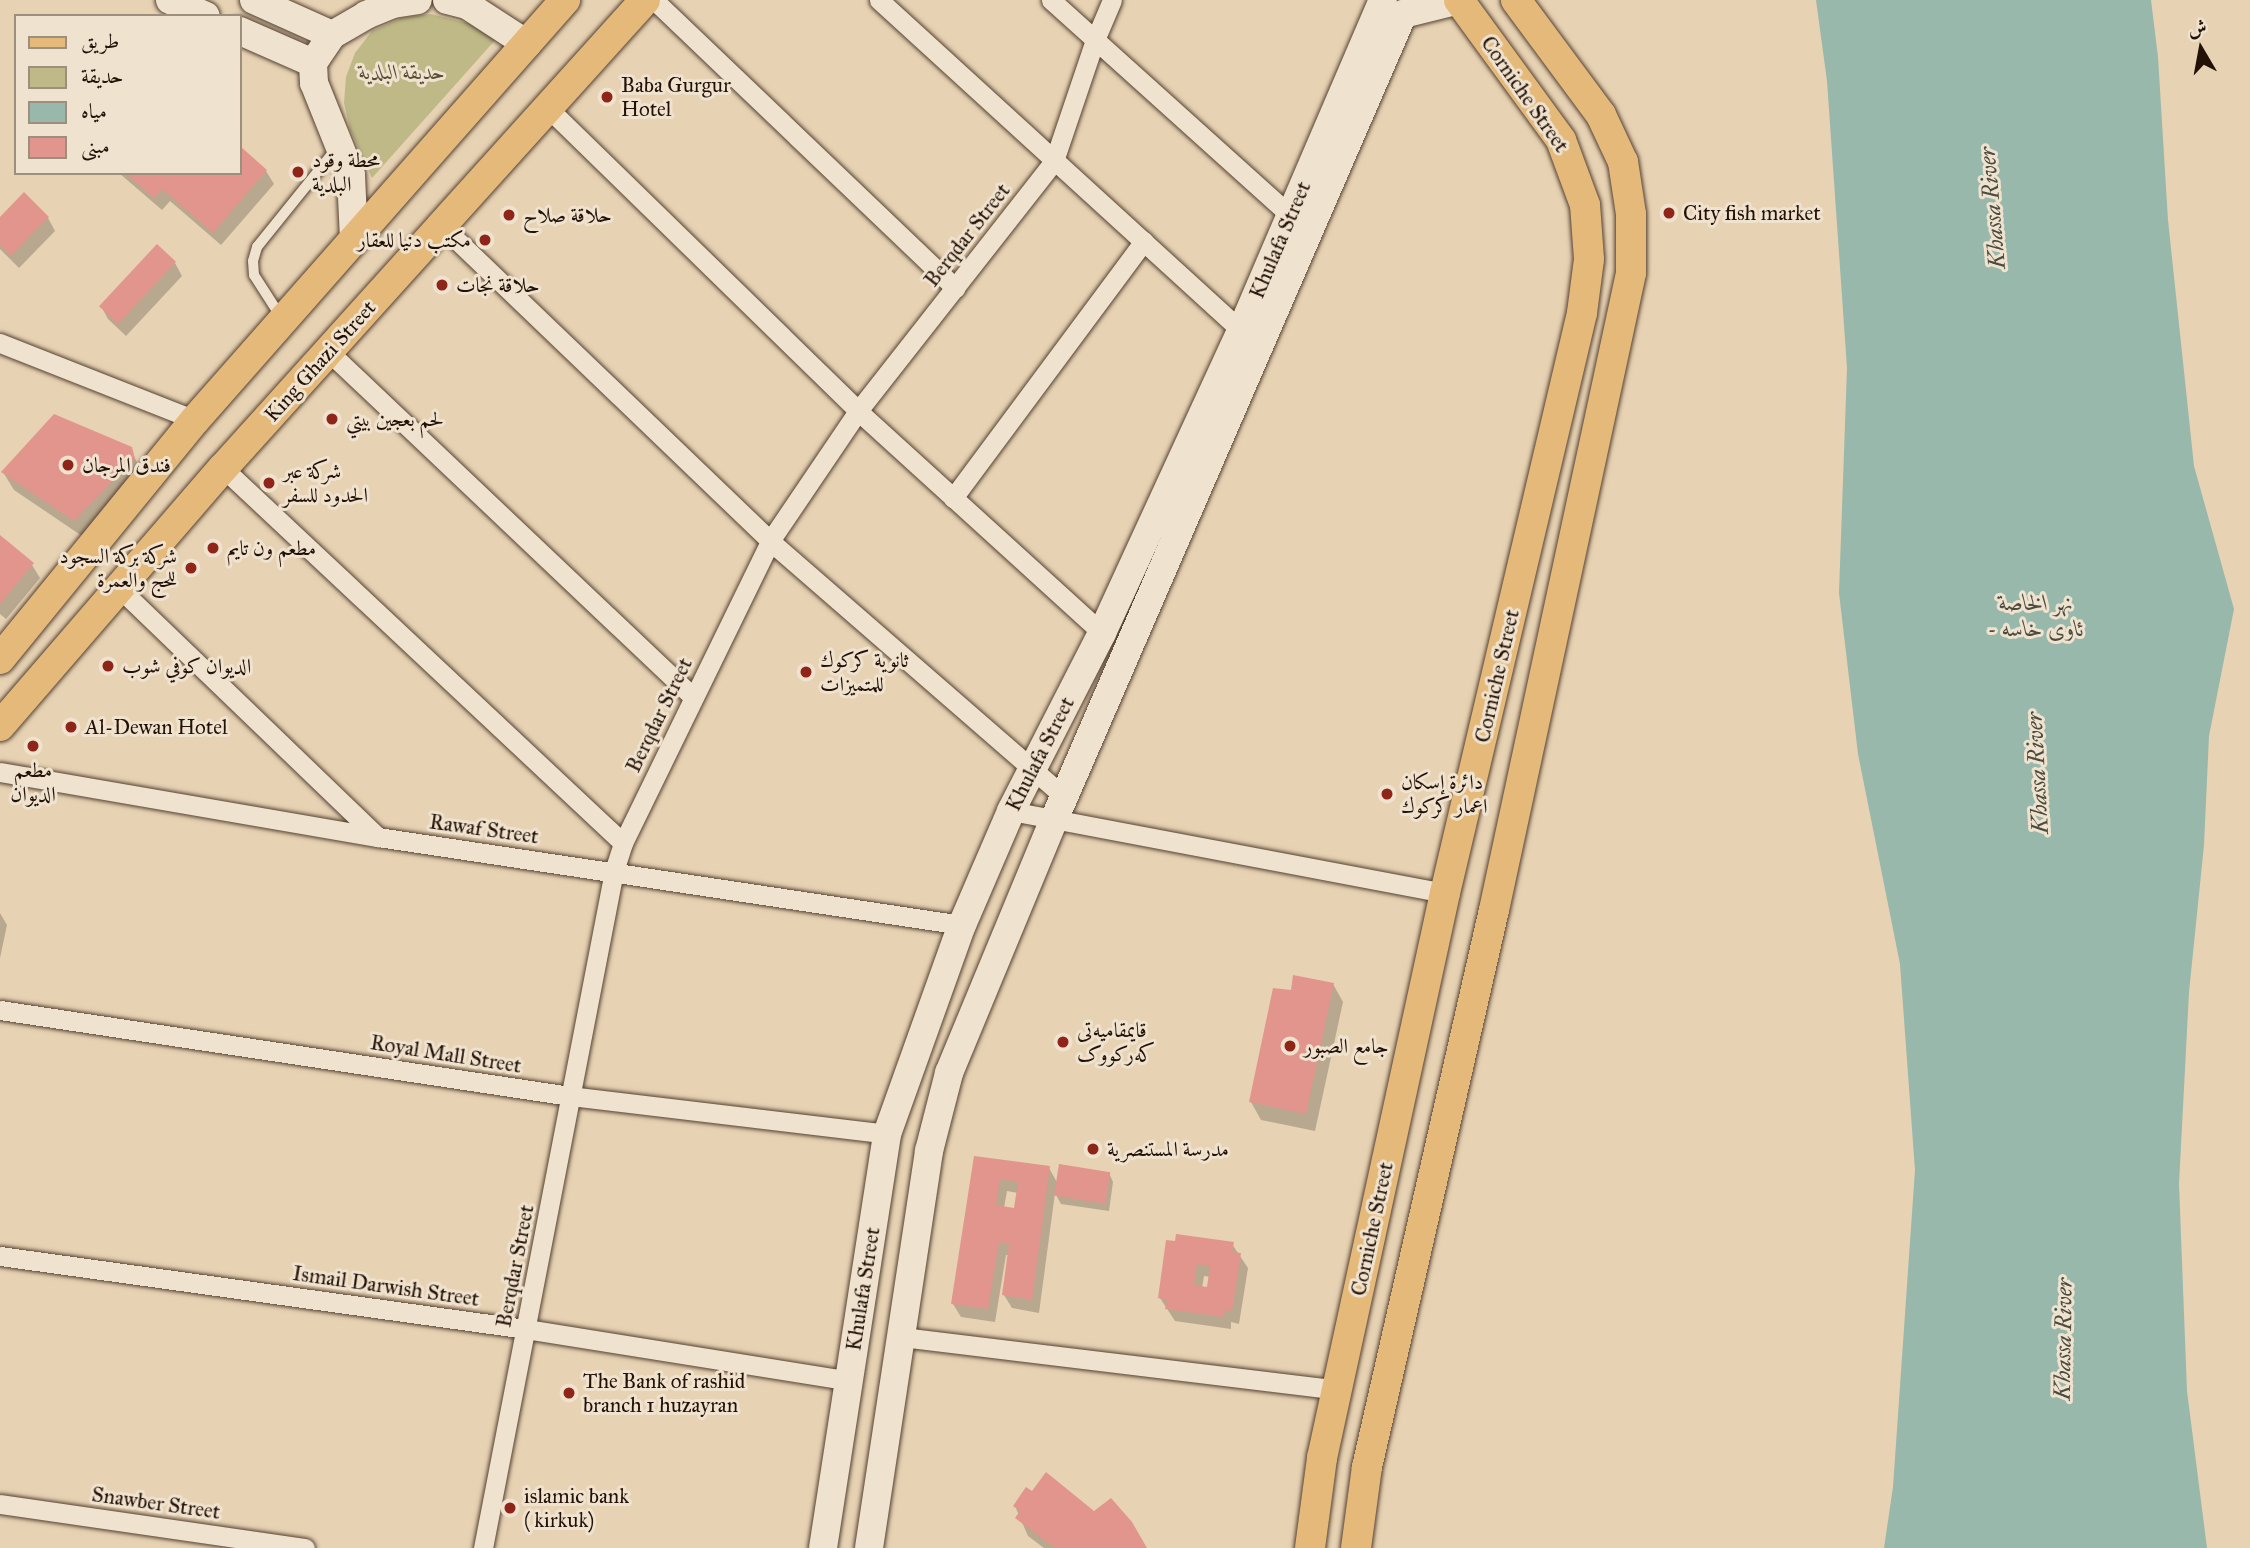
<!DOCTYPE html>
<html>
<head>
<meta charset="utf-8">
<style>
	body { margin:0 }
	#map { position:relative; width:2250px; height:1548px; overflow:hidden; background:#e7d2b3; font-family:"IM FELL Great Primer",Amiri,serif }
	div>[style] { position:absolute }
	.green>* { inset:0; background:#beb987 }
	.water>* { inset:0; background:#97b8ab }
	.shadow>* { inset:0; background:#0003 }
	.building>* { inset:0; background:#e1958c; transform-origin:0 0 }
	.roads { filter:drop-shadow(0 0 2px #544132) drop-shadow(0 0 2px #544132) }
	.lane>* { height:10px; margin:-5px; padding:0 5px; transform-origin:5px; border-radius:5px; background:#efe2ce }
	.street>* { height:19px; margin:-9.5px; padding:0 9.5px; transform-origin:9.5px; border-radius:9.5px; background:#efe2ce }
	.secondary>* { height:28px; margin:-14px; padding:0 14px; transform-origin:14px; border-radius:14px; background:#efe2ce }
	.primary>* { height:30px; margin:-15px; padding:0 15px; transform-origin:15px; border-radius:15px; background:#e4b97a }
	.dots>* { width:19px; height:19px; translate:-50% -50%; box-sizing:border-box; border:4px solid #efe2ce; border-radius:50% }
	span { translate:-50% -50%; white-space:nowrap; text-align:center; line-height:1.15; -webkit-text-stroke:6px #efe2ce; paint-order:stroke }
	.park-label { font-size:21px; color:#594c34; font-style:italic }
	.poi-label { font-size:21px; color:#231107 }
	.left { translate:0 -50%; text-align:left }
	.right { translate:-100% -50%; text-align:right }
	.street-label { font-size:21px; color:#231107 }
	.water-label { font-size:23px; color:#4c4b40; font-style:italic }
	.legend { position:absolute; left:14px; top:14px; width:228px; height:161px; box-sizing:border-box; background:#efe2ce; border:2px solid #9d8e7e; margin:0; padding:9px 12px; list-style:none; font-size:21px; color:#231107 }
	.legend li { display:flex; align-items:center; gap:14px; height:35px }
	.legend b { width:35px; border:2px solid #9d8e7e }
	.north { position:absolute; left:2166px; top:14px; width:70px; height:70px; -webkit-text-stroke:5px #efe2ce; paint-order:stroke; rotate:350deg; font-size:19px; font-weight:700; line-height:28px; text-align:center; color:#231107 }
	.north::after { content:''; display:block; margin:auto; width:24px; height:32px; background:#231107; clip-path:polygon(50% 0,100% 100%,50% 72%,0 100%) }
</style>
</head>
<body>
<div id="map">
	<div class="green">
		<div style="clip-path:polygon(431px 14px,479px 26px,497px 38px,372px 178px,350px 129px,344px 103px,346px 77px,355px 53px,372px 31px,402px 18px)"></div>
	</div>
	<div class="water">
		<div style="clip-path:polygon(1816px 0,2151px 0,2158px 57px,2168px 220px,2194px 466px,2234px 609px,2209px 736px,2204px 845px,2189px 992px,2179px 1184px,2187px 1391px,2207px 1548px,1884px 1548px,1893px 1487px,1915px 1170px,1900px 964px,1858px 754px,1839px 593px,1847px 368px,1827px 81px)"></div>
	</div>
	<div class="shadow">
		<div style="clip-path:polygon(240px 148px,266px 171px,274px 184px,221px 245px,170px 201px,162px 210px,119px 173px,240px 173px)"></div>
		<div style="clip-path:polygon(48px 218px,55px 231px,19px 268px,0 249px,0 219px)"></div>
		<div style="clip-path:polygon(175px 263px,182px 276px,126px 336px,108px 319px,101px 306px)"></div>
		<div style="clip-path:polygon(131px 449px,144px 478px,85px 538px,14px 490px,3px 472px)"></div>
		<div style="clip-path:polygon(0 538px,32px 565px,40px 578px,6px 619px,0 614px)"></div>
		<div style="clip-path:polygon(0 913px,7px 925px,0 958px)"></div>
		<div style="clip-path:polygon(1333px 984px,1343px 1002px,1315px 1131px,1261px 1120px,1251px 1102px,1292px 992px)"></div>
		<div style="clip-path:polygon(evenodd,976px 1158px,1049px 1168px,1058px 1184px,1109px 1173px,1113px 1182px,1109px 1211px,1061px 1204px,1055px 1193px,1039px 1313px,1012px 1308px,1004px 1295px,1009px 1255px,1006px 1255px,995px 1322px,961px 1317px,953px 1304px,976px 1158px,1007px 1191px,1018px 1193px,1016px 1210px,1004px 1208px,1007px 1191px)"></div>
		<div style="clip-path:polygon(evenodd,1168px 1242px,1232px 1244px,1248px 1268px,1239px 1324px,1231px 1322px,1231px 1329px,1175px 1321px,1160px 1298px,1168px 1242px,1204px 1276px,1210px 1277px,1209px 1288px,1202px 1288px,1204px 1276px)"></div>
		<div style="clip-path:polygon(1015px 1506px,1094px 1513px,1145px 1548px,1044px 1548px,1028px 1536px)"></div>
	</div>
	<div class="building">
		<div style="clip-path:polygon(240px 146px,267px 170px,213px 233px,162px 189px,154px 198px,125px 173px,240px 173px)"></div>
		<div style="clip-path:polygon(24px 192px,49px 217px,11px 256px,0 245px,0 217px)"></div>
		<div style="left:157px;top:244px;width:26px;height:85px;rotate:43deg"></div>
		<div style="clip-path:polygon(54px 414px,132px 447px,135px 459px,74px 521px,1px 472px)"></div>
		<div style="clip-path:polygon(0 535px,34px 563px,0 604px)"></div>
		<div style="clip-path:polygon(1293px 975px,1334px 983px,1306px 1114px,1249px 1102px,1273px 988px,1291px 990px)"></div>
		<div style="clip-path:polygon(evenodd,974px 1156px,1050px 1166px,1032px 1300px,1002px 1295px,1009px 1244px,999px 1242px,988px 1309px,951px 1304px,974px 1156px,1000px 1179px,1018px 1182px,1014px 1208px,996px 1205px,1000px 1179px)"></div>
		<div style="left:1059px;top:1164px;width:52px;height:32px;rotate:9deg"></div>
		<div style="clip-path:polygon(evenodd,1176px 1234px,1234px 1242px,1232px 1252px,1241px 1253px,1232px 1311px,1225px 1310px,1224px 1317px,1165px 1309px,1167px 1300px,1158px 1298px,1166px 1240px,1175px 1241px,1176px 1234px,1197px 1264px,1210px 1266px,1207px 1287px,1194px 1285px,1197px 1264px)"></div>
		<div style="clip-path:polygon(1046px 1472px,1094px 1511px,1111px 1498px,1132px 1522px,1147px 1548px,1055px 1548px,1015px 1518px,1020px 1511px,1013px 1506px,1026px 1487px,1032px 1491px)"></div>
	</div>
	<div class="roads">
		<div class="lane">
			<div style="left:281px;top:317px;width:50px;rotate:-122.7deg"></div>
			<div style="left:254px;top:275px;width:14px;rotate:-94deg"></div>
			<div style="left:253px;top:261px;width:15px;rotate:-74deg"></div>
			<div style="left:257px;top:247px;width:127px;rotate:-51.1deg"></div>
		</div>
		<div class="street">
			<div style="left:654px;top:0;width:417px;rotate:43.7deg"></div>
			<div style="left:879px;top:0;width:491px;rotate:42.4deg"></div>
			<div style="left:1051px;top:0;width:321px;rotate:42deg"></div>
			<div style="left:548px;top:108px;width:433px;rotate:44.3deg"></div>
			<div style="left:858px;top:411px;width:330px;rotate:42.3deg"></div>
			<div style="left:441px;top:225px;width:456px;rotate:43.8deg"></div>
			<div style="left:770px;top:541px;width:390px;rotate:41deg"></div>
			<div style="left:0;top:343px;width:210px;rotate:21.5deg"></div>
			<div style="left:329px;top:352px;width:500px;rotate:43.46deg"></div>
			<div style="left:223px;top:468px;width:548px;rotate:43.15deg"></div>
			<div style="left:953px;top:498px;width:320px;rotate:-53.4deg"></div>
			<div style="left:118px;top:587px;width:361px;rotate:43.9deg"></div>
			<div style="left:0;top:772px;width:384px;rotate:9.8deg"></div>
			<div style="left:378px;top:837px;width:591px;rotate:8.57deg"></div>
			<div style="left:1011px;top:811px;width:442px;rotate:10.7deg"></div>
			<div style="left:0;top:1010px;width:576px;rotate:8.58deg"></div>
			<div style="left:570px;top:1096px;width:319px;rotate:6.8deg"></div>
			<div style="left:0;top:1256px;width:531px;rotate:7.9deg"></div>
			<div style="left:526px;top:1329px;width:327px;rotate:9.1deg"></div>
			<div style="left:902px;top:1337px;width:439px;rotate:6.9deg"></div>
			<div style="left:0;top:1504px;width:308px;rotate:8.2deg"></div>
			<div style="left:483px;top:1548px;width:690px;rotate:-79.05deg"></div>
			<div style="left:614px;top:871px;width:29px;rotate:-72deg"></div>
			<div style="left:623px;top:843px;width:336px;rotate:-64deg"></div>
			<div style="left:770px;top:541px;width:157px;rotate:-55.9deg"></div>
			<div style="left:858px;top:411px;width:318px;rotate:-51.9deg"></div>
			<div style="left:1054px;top:161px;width:128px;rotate:-71.3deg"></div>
			<div style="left:1095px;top:40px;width:43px;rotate:-67deg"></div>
		</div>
		<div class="secondary">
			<div style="left:170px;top:0;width:39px;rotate:24deg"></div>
			<div style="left:254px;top:0;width:85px;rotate:24.2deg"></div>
			<div style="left:447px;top:0;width:21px;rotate:14deg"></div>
			<div style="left:467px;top:5px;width:72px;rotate:33deg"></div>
			<div style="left:240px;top:31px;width:80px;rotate:23.7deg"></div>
			<div style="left:354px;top:239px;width:64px;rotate:-92.7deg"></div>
			<div style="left:351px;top:175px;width:99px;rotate:-111.9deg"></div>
			<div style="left:314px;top:83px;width:20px;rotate:-93deg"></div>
			<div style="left:313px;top:63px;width:34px;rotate:-56deg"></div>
			<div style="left:332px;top:35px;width:39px;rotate:-30deg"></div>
			<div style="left:366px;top:15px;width:29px;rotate:-22deg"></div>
			<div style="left:393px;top:4px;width:25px;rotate:-9deg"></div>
			<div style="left:823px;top:1548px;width:419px;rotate:-81.2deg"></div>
			<div style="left:887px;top:1134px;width:222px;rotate:-70.3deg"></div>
			<div style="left:962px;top:925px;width:124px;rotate:-66.7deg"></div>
			<div style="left:1011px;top:811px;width:200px;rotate:-62.9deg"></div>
			<div style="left:1102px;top:633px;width:332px;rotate:-65.3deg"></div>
			<div style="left:1241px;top:331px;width:360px;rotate:-66.8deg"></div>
			<div style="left:869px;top:1548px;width:402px;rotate:-81.4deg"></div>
			<div style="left:929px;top:1151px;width:81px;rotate:-75.6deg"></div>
			<div style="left:949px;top:1073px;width:274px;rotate:-67.5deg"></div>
			<div style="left:1054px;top:820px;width:878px;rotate:-66.59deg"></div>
			<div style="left:1403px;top:14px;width:58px;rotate:-14deg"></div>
		</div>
		<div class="primary">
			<div style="left:0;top:659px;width:308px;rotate:-50.8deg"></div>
			<div style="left:195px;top:420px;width:560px;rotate:-48.62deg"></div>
			<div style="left:0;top:726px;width:341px;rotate:-49.2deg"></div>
			<div style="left:223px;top:468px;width:630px;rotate:-47.96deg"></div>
			<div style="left:1310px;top:1548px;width:91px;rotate:-82.4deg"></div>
			<div style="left:1322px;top:1458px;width:578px;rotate:-77.72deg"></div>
			<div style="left:1445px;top:893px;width:596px;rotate:-76.71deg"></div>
			<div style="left:1582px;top:313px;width:54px;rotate:-82.6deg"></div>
			<div style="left:1589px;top:259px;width:54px;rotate:-94.2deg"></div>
			<div style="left:1585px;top:205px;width:69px;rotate:-110.3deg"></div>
			<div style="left:1561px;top:140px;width:173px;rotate:-126.1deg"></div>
			<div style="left:1356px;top:1548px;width:82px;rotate:-82.3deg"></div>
			<div style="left:1367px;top:1467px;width:571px;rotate:-77.16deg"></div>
			<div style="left:1494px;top:910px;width:652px;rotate:-77.86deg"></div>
			<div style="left:1631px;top:273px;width:59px;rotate:-90deg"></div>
			<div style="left:1631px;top:214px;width:53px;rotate:-98.7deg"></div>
			<div style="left:1623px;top:162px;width:52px;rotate:-115.1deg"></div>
			<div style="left:1601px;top:115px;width:143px;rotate:-126.5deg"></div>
		</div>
	</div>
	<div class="dots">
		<div style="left:607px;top:97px;background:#8f2418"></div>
		<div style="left:298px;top:172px;background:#8f2418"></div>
		<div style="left:1669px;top:213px;background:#8f2418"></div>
		<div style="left:509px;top:215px;background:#8f2418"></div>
		<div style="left:485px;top:240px;background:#8f2418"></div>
		<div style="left:442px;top:285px;background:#8f2418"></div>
		<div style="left:332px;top:419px;background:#8f2418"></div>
		<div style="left:68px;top:465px;background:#8f2418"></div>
		<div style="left:269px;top:483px;background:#8f2418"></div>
		<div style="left:213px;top:548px;background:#8f2418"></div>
		<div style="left:191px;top:568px;background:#8f2418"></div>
		<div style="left:108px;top:666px;background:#8f2418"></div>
		<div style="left:806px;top:672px;background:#8f2418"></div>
		<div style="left:71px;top:727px;background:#8f2418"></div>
		<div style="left:33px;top:746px;background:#8f2418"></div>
		<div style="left:1387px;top:794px;background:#8f2418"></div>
		<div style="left:1063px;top:1042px;background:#8f2418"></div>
		<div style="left:1290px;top:1046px;background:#8f2418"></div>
		<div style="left:1093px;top:1149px;background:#8f2418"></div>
		<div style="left:569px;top:1393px;background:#8f2418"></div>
		<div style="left:510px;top:1508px;background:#8f2418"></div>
	</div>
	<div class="park-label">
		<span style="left:402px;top:72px">حديقة البلدية</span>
	</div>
	<div class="poi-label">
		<span class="left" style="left:621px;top:97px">Baba Gurgur<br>Hotel</span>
		<span class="left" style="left:312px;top:172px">محطة وقود<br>البلدية</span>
		<span class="left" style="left:1683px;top:213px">City fish market</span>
		<span class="left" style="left:523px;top:215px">حلاقة صلاح</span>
		<span class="right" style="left:471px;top:240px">مكتب دنيا للعقار</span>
		<span class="left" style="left:456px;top:285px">حلاقة نجات</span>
		<span class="left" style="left:346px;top:419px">لحم بعجين بيتي</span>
		<span class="left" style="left:82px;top:465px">فندق المرجان</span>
		<span class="left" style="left:283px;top:483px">شركة عبر<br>الحدود للسفر</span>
		<span class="left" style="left:227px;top:548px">مطعم ون تايم</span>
		<span class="right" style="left:177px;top:568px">شركة بركة السجود<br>للحج والعمرة</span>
		<span class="left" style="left:820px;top:672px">ثانوية كركوك<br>للمتميزات</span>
		<span class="left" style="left:122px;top:666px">الديوان كوفي شوب</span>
		<span class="left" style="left:85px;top:727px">Al-Dewan Hotel</span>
		<span style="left:33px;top:782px">مطعم<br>الديوان</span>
		<span class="left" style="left:1401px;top:794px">دائرة إسكان<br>اعمار كركوك</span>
		<span class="left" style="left:1077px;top:1042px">قایمقامیەتی<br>کەرکووک</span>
		<span class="left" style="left:1304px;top:1046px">جامع الصبور</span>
		<span class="left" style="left:1107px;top:1149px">مدرسة المستنصرية</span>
		<span class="left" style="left:583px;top:1393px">The Bank of rashid<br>branch 1 huzayran</span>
		<span class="left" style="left:524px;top:1508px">islamic bank<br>( kirkuk)</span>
	</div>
	<div class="street-label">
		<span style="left:1525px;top:94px;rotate:55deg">Corniche Street</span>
		<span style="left:967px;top:235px;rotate:-52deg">Berqdar Street</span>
		<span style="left:1280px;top:240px;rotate:-67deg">Khulafa Street</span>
		<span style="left:320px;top:361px;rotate:-48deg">King Ghazi Street</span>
		<span style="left:1497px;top:676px;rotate:-77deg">Corniche Street</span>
		<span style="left:659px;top:715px;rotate:-64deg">Berqdar Street</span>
		<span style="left:1040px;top:754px;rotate:-63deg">Khulafa Street</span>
		<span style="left:484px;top:829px;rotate:8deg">Rawaf Street</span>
		<span style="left:446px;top:1054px;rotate:9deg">Royal Mall Street</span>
		<span style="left:1372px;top:1229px;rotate:-78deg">Corniche Street</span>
		<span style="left:515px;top:1266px;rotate:-79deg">Berqdar Street</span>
		<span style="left:386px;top:1286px;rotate:8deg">Ismail Darwish Street</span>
		<span style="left:863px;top:1289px;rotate:-81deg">Khulafa Street</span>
		<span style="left:156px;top:1503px;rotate:8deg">Snawber Street</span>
	</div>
	<div class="water-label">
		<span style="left:1992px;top:208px;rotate:-95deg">Khassa River</span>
		<span style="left:2036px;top:615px">نهر الخاصة<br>- ئاوی خاسە</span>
		<span style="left:2037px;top:773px;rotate:-93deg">Khassa River</span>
		<span style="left:2063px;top:1339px;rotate:-89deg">Khassa River</span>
	</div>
	<ul class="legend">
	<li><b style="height:9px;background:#e4b97a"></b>طريق</li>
	<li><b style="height:19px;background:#beb987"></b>حديقة</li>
	<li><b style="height:19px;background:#97b8ab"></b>مياه</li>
	<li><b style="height:19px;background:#e1958c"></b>مبنى</li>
	</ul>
	<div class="north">ش</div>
</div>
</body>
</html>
